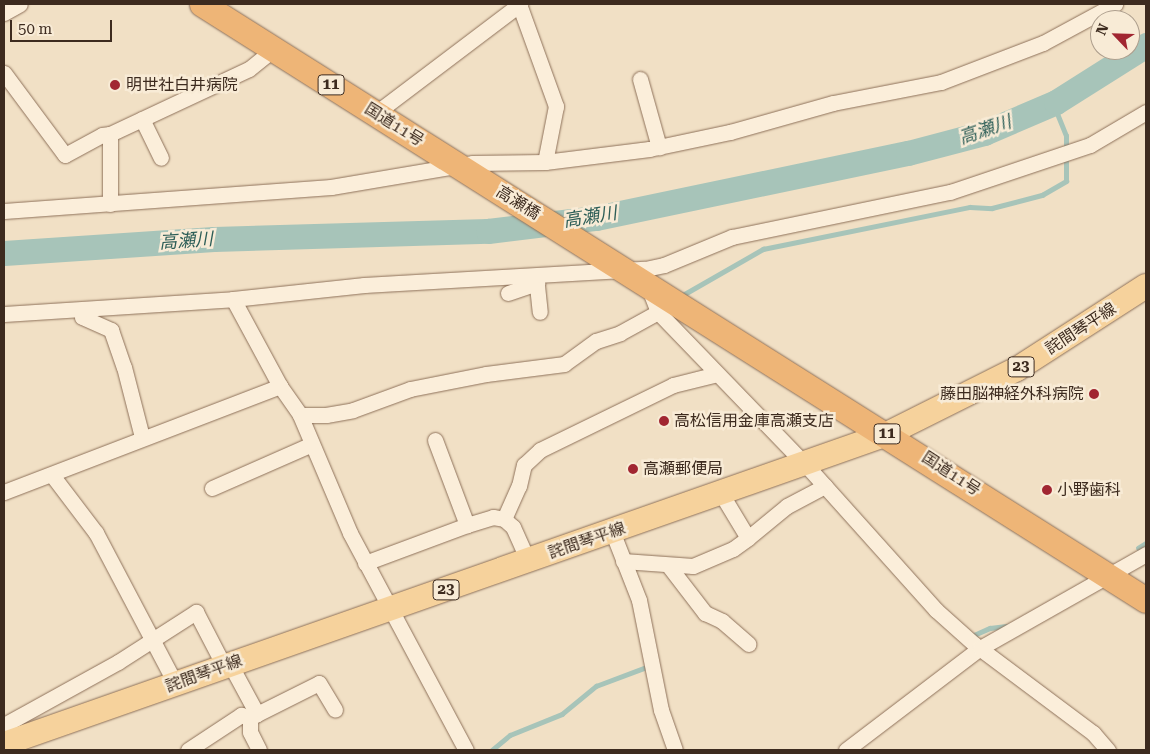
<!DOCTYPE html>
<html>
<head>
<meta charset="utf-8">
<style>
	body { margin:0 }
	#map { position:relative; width:1150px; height:754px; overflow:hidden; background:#f1e0c5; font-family:"Roboto Serif","Noto Sans JP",serif }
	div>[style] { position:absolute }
	.stream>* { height:4.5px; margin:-2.25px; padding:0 2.25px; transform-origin:2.25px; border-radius:2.25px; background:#a7c4b9 }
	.river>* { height:25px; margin:-12.5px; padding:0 12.5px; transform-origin:12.5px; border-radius:12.5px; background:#a7c4b9 }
	.roads { filter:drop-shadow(0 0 1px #8e715a) drop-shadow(0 0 1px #8e715a) }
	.minor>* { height:15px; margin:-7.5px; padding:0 7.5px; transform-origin:7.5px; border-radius:7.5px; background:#fbeeda }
	.primary>* { height:24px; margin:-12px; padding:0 12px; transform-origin:12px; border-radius:12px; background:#f6d29c }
	.trunk>* { height:25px; margin:-12.5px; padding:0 12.5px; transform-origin:12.5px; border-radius:12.5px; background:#eeb577 }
	.dots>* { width:14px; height:14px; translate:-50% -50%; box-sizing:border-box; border:2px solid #f8ebd6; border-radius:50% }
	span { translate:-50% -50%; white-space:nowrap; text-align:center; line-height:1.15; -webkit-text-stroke:5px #f8ebd6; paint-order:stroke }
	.shield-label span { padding:1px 4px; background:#f8ebd6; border:1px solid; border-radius:4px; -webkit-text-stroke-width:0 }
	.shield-label { font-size:15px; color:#3d2b1f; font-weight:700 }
	.poi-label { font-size:16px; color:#3d2b1f }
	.left { translate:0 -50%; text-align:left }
	.right { translate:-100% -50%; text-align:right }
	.street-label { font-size:16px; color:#3d2b1f }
	.water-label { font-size:18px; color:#2d5e57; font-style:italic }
	.frame { position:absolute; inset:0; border:5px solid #3d2b1f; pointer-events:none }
	.north { position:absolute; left:1090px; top:10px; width:50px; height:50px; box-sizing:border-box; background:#f8ebd6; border:1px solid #ad9e8d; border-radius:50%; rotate:294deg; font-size:14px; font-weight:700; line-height:20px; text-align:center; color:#3d2b1f }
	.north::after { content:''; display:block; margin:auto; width:18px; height:22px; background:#a12631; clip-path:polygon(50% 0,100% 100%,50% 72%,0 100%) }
	.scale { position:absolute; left:10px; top:20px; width:102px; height:22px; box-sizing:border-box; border:2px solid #3d2b1f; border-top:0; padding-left:6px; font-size:15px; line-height:18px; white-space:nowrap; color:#3d2b1f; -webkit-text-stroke:4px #f8ebd6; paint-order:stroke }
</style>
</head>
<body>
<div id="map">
	<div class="stream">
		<div style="left:681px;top:296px;width:95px;rotate:-29.8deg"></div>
		<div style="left:763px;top:249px;width:211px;rotate:-11.5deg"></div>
		<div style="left:970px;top:207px;width:22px;rotate:3deg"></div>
		<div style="left:992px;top:208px;width:52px;rotate:-14.6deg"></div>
		<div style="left:1042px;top:195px;width:28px;rotate:-30deg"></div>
		<div style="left:1066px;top:181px;width:45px;rotate:-90deg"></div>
		<div style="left:1066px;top:136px;width:35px;rotate:-112deg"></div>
		<div style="left:1138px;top:548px;width:9px;rotate:-32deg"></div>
		<div style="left:974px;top:635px;width:17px;rotate:-24deg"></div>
		<div style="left:990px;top:628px;width:16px;rotate:-7deg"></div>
		<div style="left:492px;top:750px;width:23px;rotate:-40deg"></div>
		<div style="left:510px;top:735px;width:56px;rotate:-22deg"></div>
		<div style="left:562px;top:714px;width:44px;rotate:-39.5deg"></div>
		<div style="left:596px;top:686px;width:51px;rotate:-20.6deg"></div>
	</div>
	<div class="river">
		<div style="left:4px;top:253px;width:210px;rotate:-3.8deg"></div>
		<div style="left:214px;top:239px;width:274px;rotate:-1.7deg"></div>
		<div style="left:488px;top:231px;width:109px;rotate:-6.9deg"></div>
		<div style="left:596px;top:218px;width:319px;rotate:-11.8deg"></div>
		<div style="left:908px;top:153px;width:79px;rotate:-14.7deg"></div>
		<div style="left:984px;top:133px;width:78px;rotate:-23.3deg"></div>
		<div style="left:1056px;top:102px;width:107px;rotate:-32.3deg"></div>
	</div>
	<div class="roads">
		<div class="minor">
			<div style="left:519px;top:4px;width:109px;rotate:70.1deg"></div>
			<div style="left:556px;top:106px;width:57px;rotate:101.1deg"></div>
			<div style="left:4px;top:13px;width:18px;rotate:-29deg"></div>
			<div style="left:4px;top:73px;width:102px;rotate:53.4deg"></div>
			<div style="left:65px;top:155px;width:42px;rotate:-28.4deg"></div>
			<div style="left:102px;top:135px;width:8px;rotate:-7deg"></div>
			<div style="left:640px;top:79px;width:71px;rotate:74.4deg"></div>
			<div style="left:376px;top:113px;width:181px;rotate:-37.1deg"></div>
			<div style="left:142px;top:119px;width:43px;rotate:64deg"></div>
			<div style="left:110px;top:204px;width:70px;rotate:-90deg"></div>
			<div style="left:110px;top:134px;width:153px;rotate:-25.1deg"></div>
			<div style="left:249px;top:69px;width:32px;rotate:-39deg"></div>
			<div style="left:4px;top:211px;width:328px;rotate:-4.2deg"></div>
			<div style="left:331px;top:187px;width:144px;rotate:-9.6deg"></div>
			<div style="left:473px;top:163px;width:72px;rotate:-0.8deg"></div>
			<div style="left:545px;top:162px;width:105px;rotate:-7.1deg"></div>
			<div style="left:649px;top:149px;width:83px;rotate:-11.9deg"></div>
			<div style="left:730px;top:132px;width:107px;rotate:-15.7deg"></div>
			<div style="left:833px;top:103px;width:110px;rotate:-11deg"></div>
			<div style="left:941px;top:82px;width:109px;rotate:-20.9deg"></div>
			<div style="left:1043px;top:43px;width:82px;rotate:-28.4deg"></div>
			<div style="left:536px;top:276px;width:36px;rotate:84deg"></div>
			<div style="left:648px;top:286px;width:28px;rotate:69deg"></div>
			<div style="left:658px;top:312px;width:213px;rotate:46deg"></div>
			<div style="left:806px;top:465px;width:195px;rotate:48.1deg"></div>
			<div style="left:936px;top:610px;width:51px;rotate:41.8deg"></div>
			<div style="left:974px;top:644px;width:149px;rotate:36.8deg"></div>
			<div style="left:1093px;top:733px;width:23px;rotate:49deg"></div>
			<div style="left:508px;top:293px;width:31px;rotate:-19deg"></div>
			<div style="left:233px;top:299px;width:99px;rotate:61.6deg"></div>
			<div style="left:280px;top:386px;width:35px;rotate:55deg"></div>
			<div style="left:300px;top:415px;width:128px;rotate:67deg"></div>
			<div style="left:350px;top:533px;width:246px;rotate:61.9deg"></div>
			<div style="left:84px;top:309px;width:8px;rotate:104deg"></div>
			<div style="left:82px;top:317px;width:32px;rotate:24deg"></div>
			<div style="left:111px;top:330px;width:39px;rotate:71deg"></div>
			<div style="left:124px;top:367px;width:72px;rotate:75.6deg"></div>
			<div style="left:4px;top:314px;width:229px;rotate:-3.7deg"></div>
			<div style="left:233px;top:299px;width:132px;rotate:-6.1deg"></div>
			<div style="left:364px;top:285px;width:281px;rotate:-3.3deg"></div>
			<div style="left:645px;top:269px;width:19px;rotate:-12deg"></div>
			<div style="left:664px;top:265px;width:74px;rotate:-22.4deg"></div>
			<div style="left:732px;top:237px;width:223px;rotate:-11.7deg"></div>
			<div style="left:950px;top:192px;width:148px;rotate:-18.6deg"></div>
			<div style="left:1090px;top:145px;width:65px;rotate:-30.5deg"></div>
			<div style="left:300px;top:415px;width:26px"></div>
			<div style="left:326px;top:415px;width:27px;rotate:-10deg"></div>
			<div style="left:353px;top:410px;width:61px;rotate:-20.2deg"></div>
			<div style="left:410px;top:389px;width:77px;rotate:-11.2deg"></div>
			<div style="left:486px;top:374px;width:79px;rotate:-7.3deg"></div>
			<div style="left:564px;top:364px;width:39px;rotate:-36deg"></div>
			<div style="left:596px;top:341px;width:25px;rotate:-18deg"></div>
			<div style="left:620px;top:333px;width:43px;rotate:-28.9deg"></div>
			<div style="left:435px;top:440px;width:91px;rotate:69.4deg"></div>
			<div style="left:467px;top:525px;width:27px;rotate:-17deg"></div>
			<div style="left:493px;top:517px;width:11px;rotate:10deg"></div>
			<div style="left:504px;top:519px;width:12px;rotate:42deg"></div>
			<div style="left:513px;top:527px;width:37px;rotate:66deg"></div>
			<div style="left:52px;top:475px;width:73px;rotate:52.8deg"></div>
			<div style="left:96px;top:533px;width:172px;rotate:62.2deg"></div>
			<div style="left:212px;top:488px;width:109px;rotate:-23.7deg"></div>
			<div style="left:4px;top:492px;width:296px;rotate:-21deg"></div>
			<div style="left:722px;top:495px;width:50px;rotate:58.8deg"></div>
			<div style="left:748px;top:538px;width:50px;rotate:-39.4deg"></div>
			<div style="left:787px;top:506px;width:43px;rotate:-27.8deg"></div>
			<div style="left:504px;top:519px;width:36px;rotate:-66deg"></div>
			<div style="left:519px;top:486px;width:22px;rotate:-77deg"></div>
			<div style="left:524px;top:465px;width:22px;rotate:-43deg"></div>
			<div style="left:540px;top:450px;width:148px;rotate:-26deg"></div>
			<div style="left:673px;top:385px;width:45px;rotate:-14deg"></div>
			<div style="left:612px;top:531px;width:74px;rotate:68.6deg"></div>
			<div style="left:639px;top:600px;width:112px;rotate:78.7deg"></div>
			<div style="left:661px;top:710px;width:42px;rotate:70.7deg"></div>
			<div style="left:623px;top:561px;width:70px;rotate:4.1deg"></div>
			<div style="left:693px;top:566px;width:43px;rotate:-23deg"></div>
			<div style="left:733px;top:549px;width:19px;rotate:-36deg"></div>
			<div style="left:365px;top:563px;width:109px;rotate:-20.4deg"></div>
			<div style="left:668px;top:565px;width:61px;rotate:52.4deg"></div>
			<div style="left:705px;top:613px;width:19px;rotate:25deg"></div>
			<div style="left:722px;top:621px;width:35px;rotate:41deg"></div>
			<div style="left:230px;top:664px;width:57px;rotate:61.6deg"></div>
			<div style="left:257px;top:714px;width:8px;rotate:150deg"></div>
			<div style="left:250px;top:718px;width:14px;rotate:90deg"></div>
			<div style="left:250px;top:732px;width:20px;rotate:63deg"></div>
			<div style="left:257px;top:714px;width:69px;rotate:-26.6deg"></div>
			<div style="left:319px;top:683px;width:31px;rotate:59deg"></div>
			<div style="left:4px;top:725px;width:130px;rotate:-28.9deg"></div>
			<div style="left:118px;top:662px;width:93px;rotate:-32.7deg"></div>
			<div style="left:196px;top:612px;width:61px;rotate:62.6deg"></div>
			<div style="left:188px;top:750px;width:64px;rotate:-33.4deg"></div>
			<div style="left:241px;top:715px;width:9px;rotate:18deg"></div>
			<div style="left:846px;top:750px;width:168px;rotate:-37.3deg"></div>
			<div style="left:980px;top:648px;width:191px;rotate:-29.5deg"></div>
		</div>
		<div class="primary">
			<div style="left:4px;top:744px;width:936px;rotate:-19.34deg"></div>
			<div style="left:887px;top:434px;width:145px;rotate:-26.6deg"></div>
			<div style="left:1017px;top:369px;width:153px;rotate:-32.8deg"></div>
		</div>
		<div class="trunk">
			<div style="left:202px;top:4px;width:1116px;rotate:32.27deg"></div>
		</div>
	</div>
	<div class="dots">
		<div style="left:115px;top:85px;background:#a12631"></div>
		<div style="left:1094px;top:394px;background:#a12631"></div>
		<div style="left:664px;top:421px;background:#a12631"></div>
		<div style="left:633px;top:469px;background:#a12631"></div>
		<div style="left:1047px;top:490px;background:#a12631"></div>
	</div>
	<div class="shield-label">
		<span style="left:331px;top:85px">11</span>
		<span style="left:1021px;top:367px">23</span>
		<span style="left:887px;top:434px">11</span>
		<span style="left:446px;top:590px">23</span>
	</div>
	<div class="poi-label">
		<span class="left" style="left:126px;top:85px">明世社白井病院</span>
		<span class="right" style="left:1084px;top:394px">藤田脳神経外科病院</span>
		<span class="left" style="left:674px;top:421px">高松信用金庫高瀬支店</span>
		<span class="left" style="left:643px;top:469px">高瀬郵便局</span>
		<span class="left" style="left:1057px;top:490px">小野歯科</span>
	</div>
	<div class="street-label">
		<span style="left:394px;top:125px;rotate:32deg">国道11号</span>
		<span style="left:518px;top:203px;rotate:32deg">高瀬橋</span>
		<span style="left:1081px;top:329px;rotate:-33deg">詫間琴平線</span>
		<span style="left:951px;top:474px;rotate:33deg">国道11号</span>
		<span style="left:587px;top:541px;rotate:-19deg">詫間琴平線</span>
		<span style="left:204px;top:674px;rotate:-20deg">詫間琴平線</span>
	</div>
	<div class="water-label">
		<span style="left:985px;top:130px;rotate:-19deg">高瀬川</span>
		<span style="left:590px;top:217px;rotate:-9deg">高瀬川</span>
		<span style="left:186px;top:241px;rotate:-4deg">高瀬川</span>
	</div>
	<div class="frame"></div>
	<div class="north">N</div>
	<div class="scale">50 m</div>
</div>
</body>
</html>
